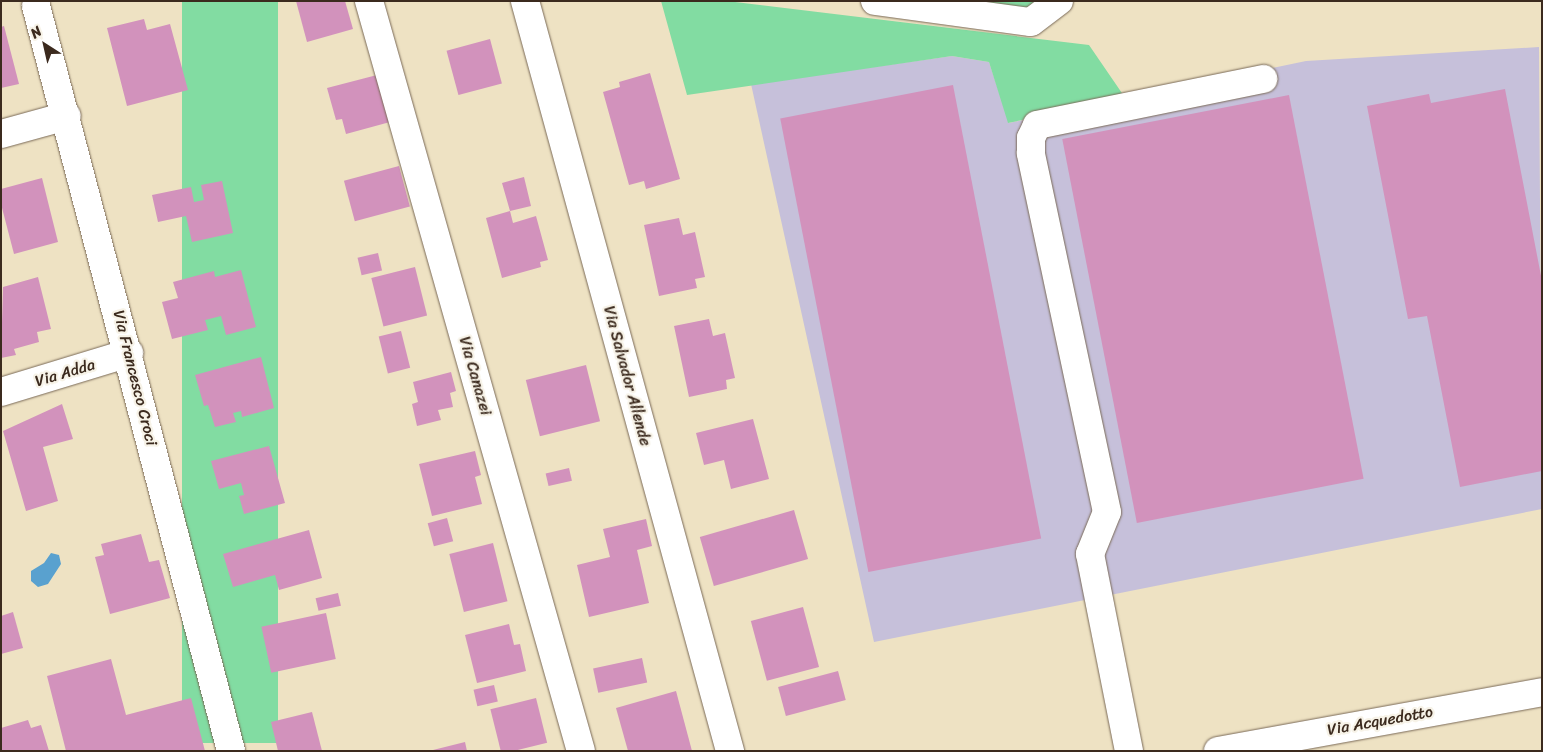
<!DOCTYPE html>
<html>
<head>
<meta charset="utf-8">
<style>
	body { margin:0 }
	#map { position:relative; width:1543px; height:752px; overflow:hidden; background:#eee2c3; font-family:Sriracha,sans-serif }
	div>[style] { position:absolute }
	.industrial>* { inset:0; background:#c6c0da }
	.green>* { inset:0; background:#82dca2; transform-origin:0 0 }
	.water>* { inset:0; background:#59a1cf }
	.building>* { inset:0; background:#d292bc; transform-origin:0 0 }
	.roads { filter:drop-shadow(0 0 1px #7a6a58) drop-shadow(0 0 1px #7a6a58) }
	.minor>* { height:28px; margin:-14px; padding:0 14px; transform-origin:14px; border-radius:14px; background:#fff }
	span { translate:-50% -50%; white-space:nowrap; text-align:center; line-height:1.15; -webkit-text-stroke:4.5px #f7f3e8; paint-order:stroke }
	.street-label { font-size:16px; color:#3b2a1e }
	.frame { position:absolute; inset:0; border:2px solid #3b2a1e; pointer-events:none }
	.north { position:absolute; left:20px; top:20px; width:50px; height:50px; -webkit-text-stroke:4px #f7f3e8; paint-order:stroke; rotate:325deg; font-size:14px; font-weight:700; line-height:20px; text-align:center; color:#3b2a1e }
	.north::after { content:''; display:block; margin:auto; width:18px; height:22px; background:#3b2a1e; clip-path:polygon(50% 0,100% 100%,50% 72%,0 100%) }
</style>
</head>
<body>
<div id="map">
	<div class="industrial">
		<div style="clip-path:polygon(1539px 47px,1542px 509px,874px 642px,751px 84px,952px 56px,989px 62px,1009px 123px,1306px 61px)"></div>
	</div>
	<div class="green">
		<div style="left:182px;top:1px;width:96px;height:742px"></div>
		<div style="clip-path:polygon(661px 1px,727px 1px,1089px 45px,1126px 99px,1008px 123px,989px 62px,952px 56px,687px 95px)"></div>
		<div style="clip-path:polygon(967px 1px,1047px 1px,1026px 9px)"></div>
	</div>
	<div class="water">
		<div style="clip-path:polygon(51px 553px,59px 555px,61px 564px,48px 584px,38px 587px,31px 581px,31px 571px,44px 563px)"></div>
	</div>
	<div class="building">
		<div style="clip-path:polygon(296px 1px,345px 1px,353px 29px,307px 42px)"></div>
		<div style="clip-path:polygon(144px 19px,147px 30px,170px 24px,188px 90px,127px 106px,107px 28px)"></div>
		<div style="clip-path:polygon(4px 26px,19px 84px,1px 88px,1px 27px)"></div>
		<div style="left:490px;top:39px;width:46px;height:45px;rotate:75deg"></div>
		<div style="clip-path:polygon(650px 73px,680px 179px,646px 189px,644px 181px,629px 185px,603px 92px,620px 87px,619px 82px)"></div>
		<div style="clip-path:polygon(377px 75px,390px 122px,346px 134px,342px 119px,336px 120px,327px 88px)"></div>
		<div style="left:953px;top:85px;width:462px;height:176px;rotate:79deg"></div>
		<div style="clip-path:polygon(1505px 89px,1542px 281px,1542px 471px,1460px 487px,1427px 316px,1408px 319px,1367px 106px,1429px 94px,1431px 103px)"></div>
		<div style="left:1289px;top:95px;width:391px;height:231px;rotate:79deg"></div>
		<div style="left:399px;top:166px;width:42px;height:57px;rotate:75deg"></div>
		<div style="clip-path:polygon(524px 177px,531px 206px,510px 211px,513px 223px,536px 216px,548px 260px,540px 262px,541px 267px,502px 278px,486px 218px,510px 211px,502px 183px)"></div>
		<div style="clip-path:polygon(42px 178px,58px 242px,14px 254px,1px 204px,1px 189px)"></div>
		<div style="clip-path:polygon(222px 181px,233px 233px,192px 242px,186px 216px,158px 222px,152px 195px,191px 187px,194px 202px,204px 200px,201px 185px)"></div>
		<div style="clip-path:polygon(679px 218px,683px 235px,695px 232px,705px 277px,695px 279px,697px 288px,659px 296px,644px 225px)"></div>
		<div style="left:378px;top:253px;width:18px;height:21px;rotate:77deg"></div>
		<div style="left:415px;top:267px;width:50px;height:45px;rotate:76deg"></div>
		<div style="clip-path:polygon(241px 270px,256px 327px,226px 335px,221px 316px,205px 320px,208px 330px,172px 339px,162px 302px,178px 298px,173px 282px,214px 271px,215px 277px)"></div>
		<div style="clip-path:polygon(38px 277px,51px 329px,37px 332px,39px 342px,14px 349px,16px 355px,1px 358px,3px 287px)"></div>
		<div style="clip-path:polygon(709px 319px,713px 336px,725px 333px,735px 378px,726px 380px,727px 389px,689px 397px,674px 326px)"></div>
		<div style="left:401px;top:331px;width:38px;height:23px;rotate:76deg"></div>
		<div style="clip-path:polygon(261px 357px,274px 408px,242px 417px,241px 411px,233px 413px,236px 422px,215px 427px,208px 405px,204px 406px,195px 375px)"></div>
		<div style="left:586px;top:365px;width:58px;height:62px;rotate:76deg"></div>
		<div style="clip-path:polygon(451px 372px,456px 391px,450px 393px,453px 407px,438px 410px,441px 420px,417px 426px,412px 404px,418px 402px,413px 382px)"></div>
		<div style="clip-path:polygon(62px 404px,73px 439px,43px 447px,58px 501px,26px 511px,3px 431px)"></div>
		<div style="clip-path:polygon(753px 419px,769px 479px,731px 489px,724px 460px,704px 465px,696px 433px)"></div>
		<div style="clip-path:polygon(269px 446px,285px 503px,244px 514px,239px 496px,244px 495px,241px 483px,219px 489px,211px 461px)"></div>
		<div style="clip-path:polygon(475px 451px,481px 475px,475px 477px,482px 504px,432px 516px,419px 464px)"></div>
		<div style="left:569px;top:468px;width:13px;height:24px;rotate:77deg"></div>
		<div style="left:794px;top:510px;width:51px;height:98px;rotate:74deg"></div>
		<div style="left:447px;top:518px;width:24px;height:20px;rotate:75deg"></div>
		<div style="clip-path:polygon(646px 519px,652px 546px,637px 550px,649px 603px,589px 617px,577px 565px,610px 557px,603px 529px)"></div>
		<div style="clip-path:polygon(309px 530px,322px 578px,279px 590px,275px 575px,233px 587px,223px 554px)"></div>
		<div style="clip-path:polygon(141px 534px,149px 562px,159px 560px,170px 598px,110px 614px,95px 557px,104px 555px,101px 544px)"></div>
		<div style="left:493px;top:543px;width:60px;height:45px;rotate:76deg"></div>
		<div style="left:338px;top:593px;width:13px;height:23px;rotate:77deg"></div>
		<div style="left:803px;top:607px;width:62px;height:54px;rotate:75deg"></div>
		<div style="clip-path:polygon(13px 612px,23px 648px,1px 654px,1px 616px)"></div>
		<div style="left:326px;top:613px;width:47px;height:66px;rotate:78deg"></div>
		<div style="clip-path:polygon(509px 624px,514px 645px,520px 644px,526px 671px,477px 683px,465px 635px)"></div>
		<div style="left:642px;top:658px;width:25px;height:50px;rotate:78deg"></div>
		<div style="clip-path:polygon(111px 659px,126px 715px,191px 698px,205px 751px,66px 751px,47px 676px)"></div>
		<div style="left:838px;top:671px;width:30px;height:62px;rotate:75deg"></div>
		<div style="left:494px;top:685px;width:17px;height:21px;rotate:77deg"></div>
		<div style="clip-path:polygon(676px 691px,692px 751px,628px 751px,616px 708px)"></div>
		<div style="left:536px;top:698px;width:46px;height:47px;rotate:76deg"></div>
		<div style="clip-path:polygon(312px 712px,322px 751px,278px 751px,271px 722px)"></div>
		<div style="clip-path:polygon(28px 720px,31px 728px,41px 725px,49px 751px,1px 751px,1px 728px)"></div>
		<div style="clip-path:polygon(465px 742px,467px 751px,433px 751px,433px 750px)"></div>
	</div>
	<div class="roads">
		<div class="minor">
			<div style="left:369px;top:1px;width:779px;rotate:74.22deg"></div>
			<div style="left:525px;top:1px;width:778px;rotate:74.71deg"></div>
			<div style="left:875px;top:1px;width:157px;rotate:7.7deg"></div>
			<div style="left:1031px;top:22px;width:35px;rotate:-37deg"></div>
			<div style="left:36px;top:6px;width:770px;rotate:75.33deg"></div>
			<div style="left:1px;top:134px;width:68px;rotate:-15.3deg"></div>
			<div style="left:1px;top:392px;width:134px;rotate:-16.9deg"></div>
			<div style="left:1129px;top:751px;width:201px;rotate:-101.2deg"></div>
			<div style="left:1090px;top:554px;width:45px;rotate:-68deg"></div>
			<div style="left:1107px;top:512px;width:367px;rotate:-102deg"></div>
			<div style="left:1031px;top:153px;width:15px;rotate:-90deg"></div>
			<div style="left:1031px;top:138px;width:14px;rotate:-65deg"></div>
			<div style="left:1037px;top:125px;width:231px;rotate:-11.5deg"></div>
			<div style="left:1218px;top:751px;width:329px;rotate:-10.3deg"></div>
		</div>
	</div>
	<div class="street-label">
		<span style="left:65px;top:373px;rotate:-17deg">Via Adda</span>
		<span style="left:475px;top:376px;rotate:74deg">Via Canazei</span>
		<span style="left:627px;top:376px;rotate:75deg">Via Salvador Allende</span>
		<span style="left:135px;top:378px;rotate:76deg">Via Francesco Croci</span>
		<span style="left:1380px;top:721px;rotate:-10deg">Via Acquedotto</span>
	</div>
	<div class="frame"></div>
	<div class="north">N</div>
</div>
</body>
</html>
